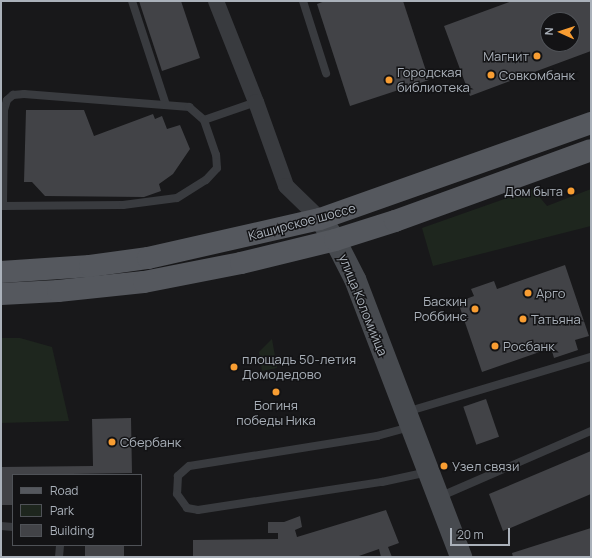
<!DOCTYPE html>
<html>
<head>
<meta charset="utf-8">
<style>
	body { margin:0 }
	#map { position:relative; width:592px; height:558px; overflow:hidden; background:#18181a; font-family:Manrope,sans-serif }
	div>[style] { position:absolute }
	.green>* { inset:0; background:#1e261e }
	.building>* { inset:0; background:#424347; transform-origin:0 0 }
	.lane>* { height:8px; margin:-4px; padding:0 4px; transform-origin:4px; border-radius:4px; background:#393b3f }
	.street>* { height:16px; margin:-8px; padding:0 8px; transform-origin:8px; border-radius:8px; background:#393b3f }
	.secondary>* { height:22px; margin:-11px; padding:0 11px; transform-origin:11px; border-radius:11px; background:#474a4f }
	.primary>* { height:22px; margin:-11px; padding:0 11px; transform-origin:11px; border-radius:11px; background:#55585e }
	.dots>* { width:11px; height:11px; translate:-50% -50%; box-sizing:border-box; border:2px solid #131315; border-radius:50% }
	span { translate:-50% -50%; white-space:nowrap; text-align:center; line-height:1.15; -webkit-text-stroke:3px #131315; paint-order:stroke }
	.poi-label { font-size:13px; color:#aab1ba }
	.right { translate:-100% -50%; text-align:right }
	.left { translate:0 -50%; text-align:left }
	.street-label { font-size:13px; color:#aab1ba }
	.frame { position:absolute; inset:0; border:2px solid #aab1ba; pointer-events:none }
	.legend { position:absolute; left:12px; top:474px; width:130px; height:72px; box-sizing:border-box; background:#131315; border:1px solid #4f5257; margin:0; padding:5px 7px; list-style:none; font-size:12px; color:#aab1ba }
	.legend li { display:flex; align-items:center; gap:8px; height:20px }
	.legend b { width:20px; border:1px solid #4f5257 }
	.north { position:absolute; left:540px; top:12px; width:40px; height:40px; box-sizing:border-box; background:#131315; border:1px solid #4f5257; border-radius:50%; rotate:273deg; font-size:11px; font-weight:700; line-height:16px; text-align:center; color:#aab1ba }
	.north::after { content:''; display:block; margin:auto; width:14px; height:18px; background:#f89d32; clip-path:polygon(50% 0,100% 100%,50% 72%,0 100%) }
	.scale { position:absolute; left:450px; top:528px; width:60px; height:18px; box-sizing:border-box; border:2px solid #aab1ba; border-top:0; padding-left:5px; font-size:12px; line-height:14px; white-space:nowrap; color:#aab1ba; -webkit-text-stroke:3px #131315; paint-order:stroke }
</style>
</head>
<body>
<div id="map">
	<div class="green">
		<div style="clip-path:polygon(533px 189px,547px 206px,591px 189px,591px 226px,433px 266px,422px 228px)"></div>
		<div style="clip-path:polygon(1px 338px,20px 338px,52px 347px,69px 421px,1px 423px)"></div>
		<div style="clip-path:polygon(272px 339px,277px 368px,262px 371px,259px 352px)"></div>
	</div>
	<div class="building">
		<div style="clip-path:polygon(139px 1px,181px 1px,200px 58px,162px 71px)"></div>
		<div style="clip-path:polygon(325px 1px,403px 1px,429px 80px,350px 106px,317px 4px)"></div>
		<div style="clip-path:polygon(evenodd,512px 1px,591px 1px,591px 51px,470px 96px,444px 26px,512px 1px,548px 20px,572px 20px,572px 44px,548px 44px,548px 20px)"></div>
		<div style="clip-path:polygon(26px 110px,84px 110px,94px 136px,153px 114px,155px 119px,162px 116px,167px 129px,180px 125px,190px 149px,173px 174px,159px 184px,161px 191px,144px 197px,45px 196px,32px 182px,24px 182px)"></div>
		<div style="clip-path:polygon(565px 265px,589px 336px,575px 340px,578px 350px,554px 358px,551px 348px,482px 372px,458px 302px,474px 296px,471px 289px,494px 281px,497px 289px)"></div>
		<div style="left:486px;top:399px;width:40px;height:24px;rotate:71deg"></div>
		<div style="clip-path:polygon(131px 418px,132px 473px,13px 475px,13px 505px,1px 505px,1px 467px,93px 466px,92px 419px)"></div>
		<div style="clip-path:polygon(591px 451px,591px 494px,503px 531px,489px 494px)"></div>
		<div style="clip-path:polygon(386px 510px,399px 543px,388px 547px,392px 557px,381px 557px,379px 549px,356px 557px,193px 557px,193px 540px,278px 539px,278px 533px,268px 533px,268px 522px,284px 522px,300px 516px,302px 527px,295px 530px,297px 537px)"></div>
		<div style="clip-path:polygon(591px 528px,591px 557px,513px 557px,512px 553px)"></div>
		<div style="left:85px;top:545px;width:39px;height:12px"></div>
	</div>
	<div class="lane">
		<div style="left:132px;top:1px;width:109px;rotate:71.9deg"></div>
		<div style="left:303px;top:1px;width:76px;rotate:72.3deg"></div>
		<div style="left:1px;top:110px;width:3px"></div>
		<div style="left:4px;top:110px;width:10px;rotate:-73deg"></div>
		<div style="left:7px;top:100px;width:8px;rotate:-40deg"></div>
		<div style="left:13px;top:95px;width:11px;rotate:-5deg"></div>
		<div style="left:24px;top:94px;width:166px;rotate:4.5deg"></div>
		<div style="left:189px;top:107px;width:20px;rotate:41deg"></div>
		<div style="left:204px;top:120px;width:55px;rotate:-19.1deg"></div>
		<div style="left:4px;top:110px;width:96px;rotate:90.6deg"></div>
		<div style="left:3px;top:206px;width:120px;rotate:-0.5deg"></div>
		<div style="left:123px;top:205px;width:54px;rotate:-7.4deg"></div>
		<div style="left:177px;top:198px;width:34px;rotate:-32deg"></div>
		<div style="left:206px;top:180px;width:16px;rotate:-47deg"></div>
		<div style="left:217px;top:168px;width:13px;rotate:-94deg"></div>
		<div style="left:216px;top:155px;width:37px;rotate:-109deg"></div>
		<div style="left:406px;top:412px;width:193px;rotate:-16.6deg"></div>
		<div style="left:410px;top:427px;width:34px;rotate:165deg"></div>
		<div style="left:377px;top:436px;width:190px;rotate:170.9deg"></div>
		<div style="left:189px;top:466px;width:15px;rotate:138deg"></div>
		<div style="left:178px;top:476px;width:18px;rotate:93deg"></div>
		<div style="left:177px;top:494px;width:17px;rotate:54deg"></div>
		<div style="left:187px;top:508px;width:11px;rotate:10deg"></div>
		<div style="left:198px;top:510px;width:186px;rotate:-8.7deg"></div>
		<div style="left:382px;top:482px;width:47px;rotate:-12.3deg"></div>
		<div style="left:439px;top:497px;width:166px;rotate:-23.5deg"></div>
		<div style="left:1px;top:526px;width:12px;rotate:5deg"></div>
		<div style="left:59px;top:557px;width:12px;rotate:-85deg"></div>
	</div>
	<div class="street">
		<div style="left:216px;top:1px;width:109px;rotate:68.4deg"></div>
		<div style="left:256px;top:102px;width:89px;rotate:70.3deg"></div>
		<div style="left:286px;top:186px;width:47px;rotate:44.1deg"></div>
	</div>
	<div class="secondary">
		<div style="left:320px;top:219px;width:26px;rotate:54deg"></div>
		<div style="left:335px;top:240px;width:44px;rotate:62.9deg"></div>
		<div style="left:355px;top:279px;width:298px;rotate:69.1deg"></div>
	</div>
	<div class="primary">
		<div style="left:1px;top:272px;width:89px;rotate:-3.9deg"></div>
		<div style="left:90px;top:266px;width:59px;rotate:-7.9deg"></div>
		<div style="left:148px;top:258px;width:176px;rotate:-12.8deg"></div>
		<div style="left:320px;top:219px;width:288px;rotate:-19.5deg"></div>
		<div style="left:1px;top:294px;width:57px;rotate:-3deg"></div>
		<div style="left:58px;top:291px;width:86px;rotate:-6deg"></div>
		<div style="left:144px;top:282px;width:99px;rotate:-11.1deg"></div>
		<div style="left:241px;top:263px;width:97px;rotate:-13.7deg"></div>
		<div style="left:335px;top:240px;width:63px;rotate:-17.6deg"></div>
		<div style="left:395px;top:221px;width:208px;rotate:-19.9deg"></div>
	</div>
	<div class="dots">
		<div style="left:537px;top:56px;background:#f89d32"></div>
		<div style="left:491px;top:75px;background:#f89d32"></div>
		<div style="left:389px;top:80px;background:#f89d32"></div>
		<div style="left:571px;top:191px;background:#f89d32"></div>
		<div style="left:528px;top:293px;background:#f89d32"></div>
		<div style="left:475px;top:309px;background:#f89d32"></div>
		<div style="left:523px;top:319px;background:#f89d32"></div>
		<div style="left:495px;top:346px;background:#f89d32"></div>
		<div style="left:234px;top:367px;background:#f89d32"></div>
		<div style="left:276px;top:392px;background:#f89d32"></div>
		<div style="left:112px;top:442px;background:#f89d32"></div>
		<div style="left:444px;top:466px;background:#f89d32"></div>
	</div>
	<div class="poi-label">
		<span class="right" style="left:529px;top:56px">Магнит</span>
		<span class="left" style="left:397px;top:80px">Городская<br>библиотека</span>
		<span class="left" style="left:499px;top:75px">Совкомбанк</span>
		<span class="right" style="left:563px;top:191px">Дом быта</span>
		<span class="left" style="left:536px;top:293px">Арго</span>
		<span class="right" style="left:467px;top:309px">Баскин<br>Роббинс</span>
		<span class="left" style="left:531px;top:319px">Татьяна</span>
		<span class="left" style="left:503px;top:346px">Росбанк</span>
		<span class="left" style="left:242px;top:367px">площадь 50-летия<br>Домодедово</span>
		<span style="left:276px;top:413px">Богиня<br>победы Ника</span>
		<span class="left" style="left:120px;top:442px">Сбербанк</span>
		<span class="left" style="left:452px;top:466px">Узел связи</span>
	</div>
	<div class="street-label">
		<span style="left:302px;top:222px;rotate:-15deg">Каширское шоссе</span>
		<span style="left:363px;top:305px;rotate:68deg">улица Коломийца</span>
	</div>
	<div class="frame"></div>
	<ul class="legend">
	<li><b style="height:5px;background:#55585e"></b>Road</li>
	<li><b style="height:11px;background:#1e261e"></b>Park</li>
	<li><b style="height:11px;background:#424347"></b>Building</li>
	</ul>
	<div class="north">N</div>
	<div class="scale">20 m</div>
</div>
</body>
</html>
